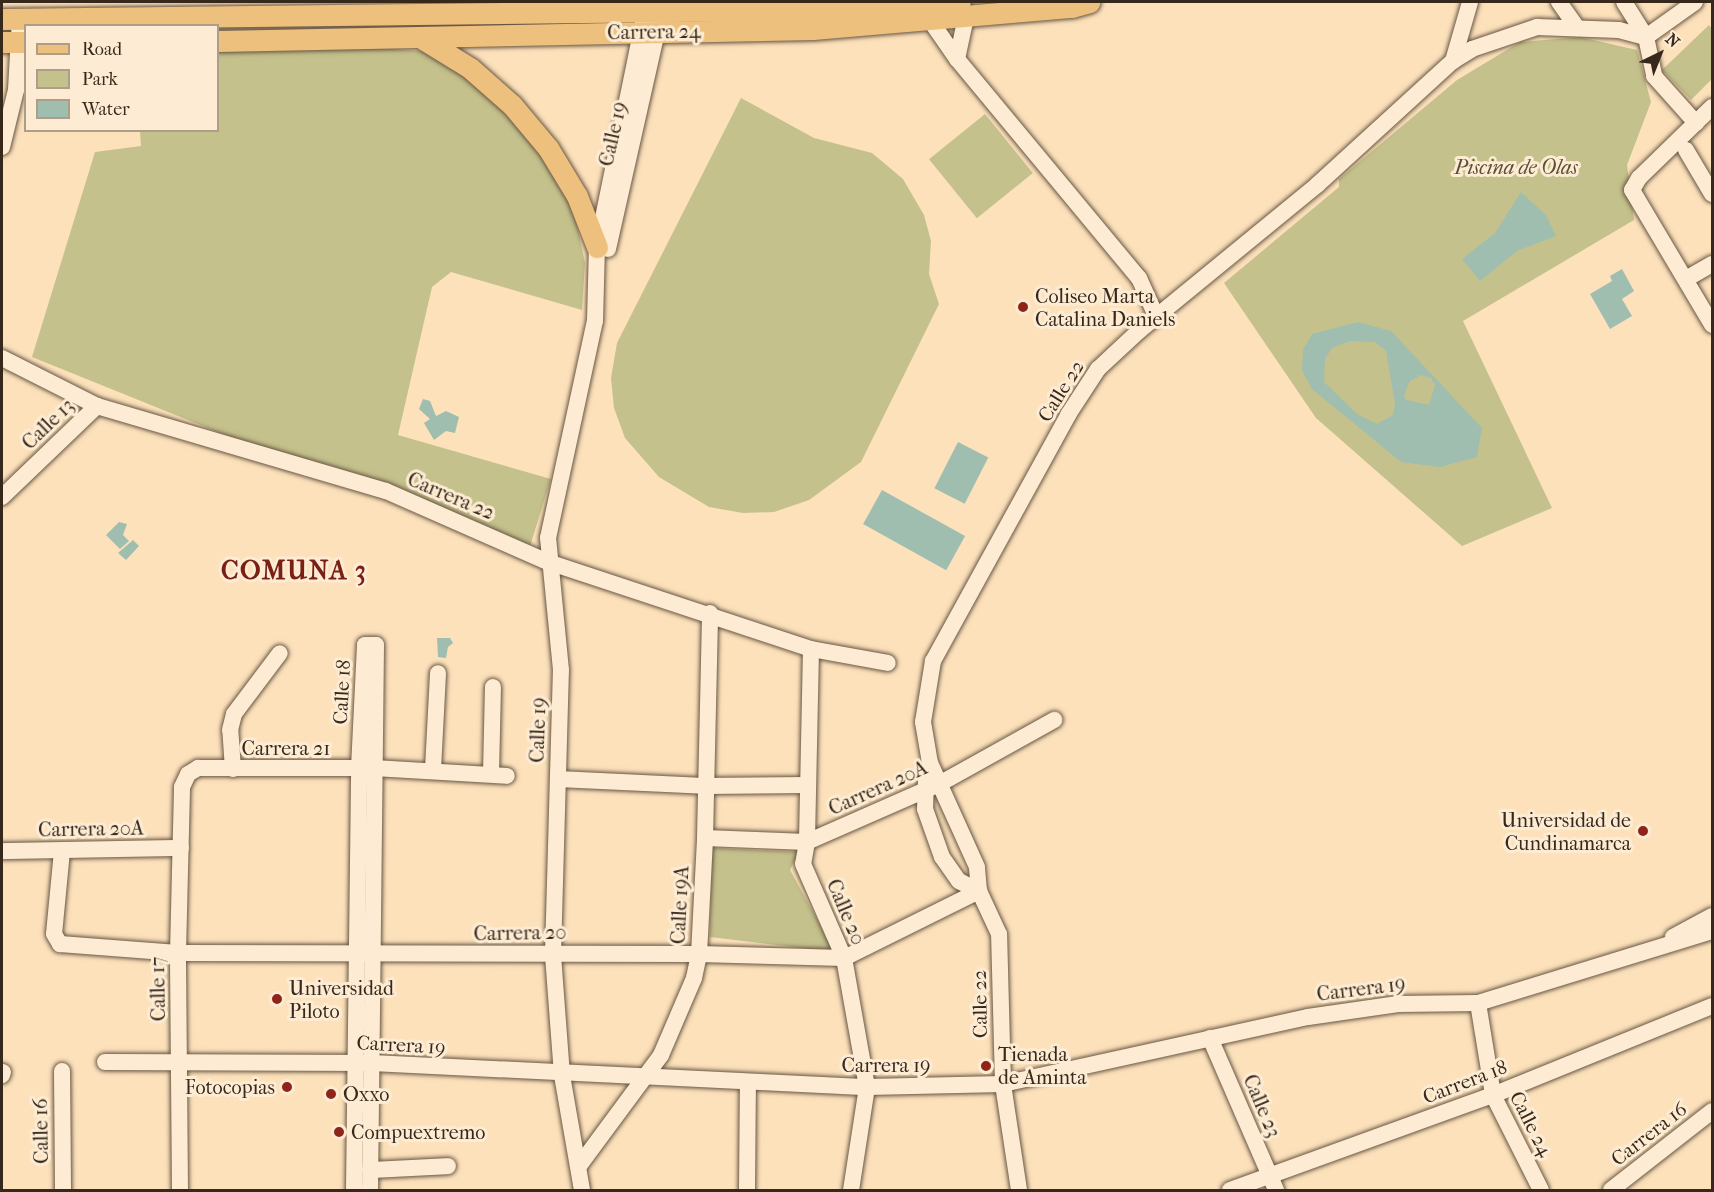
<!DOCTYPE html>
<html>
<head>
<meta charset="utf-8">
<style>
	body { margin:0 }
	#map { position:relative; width:1714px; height:1192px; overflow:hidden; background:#fce1bb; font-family:"IM FELL French Canon",serif }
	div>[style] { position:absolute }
	.green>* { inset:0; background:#c4c18c; transform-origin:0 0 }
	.water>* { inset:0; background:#9fbeb0; transform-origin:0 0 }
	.roads { filter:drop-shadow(0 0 2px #685643) drop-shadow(0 0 2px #685643) }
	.minor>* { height:16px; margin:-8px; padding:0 8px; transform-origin:8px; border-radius:8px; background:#fdecd3 }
	.major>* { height:21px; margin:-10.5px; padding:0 10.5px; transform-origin:10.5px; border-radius:10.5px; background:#eec07e }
	.dots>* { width:16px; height:16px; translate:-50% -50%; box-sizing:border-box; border:3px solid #fdecd3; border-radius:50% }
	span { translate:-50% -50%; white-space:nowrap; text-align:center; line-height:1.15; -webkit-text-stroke:6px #fdecd3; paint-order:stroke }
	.street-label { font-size:20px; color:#36281b }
	.park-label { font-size:20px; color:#5a4e37; font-style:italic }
	.poi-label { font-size:20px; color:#36281b }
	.left { translate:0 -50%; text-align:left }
	.right { translate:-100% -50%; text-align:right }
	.district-label { font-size:26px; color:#7a1f14; font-weight:700; letter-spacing:1.5px }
	.frame { position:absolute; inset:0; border:3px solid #36281b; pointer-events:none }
	.legend { position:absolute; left:24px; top:24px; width:195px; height:108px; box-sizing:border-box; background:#fdecd3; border:2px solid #ad9e89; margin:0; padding:8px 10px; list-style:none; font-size:18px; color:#36281b }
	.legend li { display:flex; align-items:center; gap:12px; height:30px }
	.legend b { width:30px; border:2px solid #ad9e89 }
	.north { position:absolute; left:1630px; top:24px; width:60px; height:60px; -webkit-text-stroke:4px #fdecd3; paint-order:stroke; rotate:43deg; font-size:16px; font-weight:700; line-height:24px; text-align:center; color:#36281b }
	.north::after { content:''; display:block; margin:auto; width:21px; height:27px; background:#36281b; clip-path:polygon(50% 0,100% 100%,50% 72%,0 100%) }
</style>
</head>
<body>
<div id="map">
	<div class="green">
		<div style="clip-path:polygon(1709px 25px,1712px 29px,1712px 79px,1691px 100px,1662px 70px)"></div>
		<div style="clip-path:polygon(1580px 37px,1637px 50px,1651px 102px,1627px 165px,1634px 220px,1463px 321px,1552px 508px,1462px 546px,1316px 418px,1224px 283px,1339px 187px,1339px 179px,1457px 80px,1520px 42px)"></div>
		<div style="clip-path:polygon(378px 48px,422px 51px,478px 83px,542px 151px,573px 205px,585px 263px,582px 310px,451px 272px,432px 287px,398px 435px,551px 479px,530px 546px,260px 449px,32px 357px,95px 152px,141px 146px,140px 131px,218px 130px,218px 50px)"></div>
		<div style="clip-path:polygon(741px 98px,814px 138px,872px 153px,903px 179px,924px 215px,931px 241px,929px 274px,939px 304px,861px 462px,809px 500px,774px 512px,743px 513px,709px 507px,659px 477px,625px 438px,614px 408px,611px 378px,617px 343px)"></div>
		<div style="left:985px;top:114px;width:76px;height:72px;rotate:51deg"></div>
		<div style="clip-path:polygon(712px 848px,799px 852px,790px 870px,835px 952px,710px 937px)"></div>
	</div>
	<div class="water">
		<div style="clip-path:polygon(1521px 192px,1546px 215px,1556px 236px,1517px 251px,1480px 281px,1462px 259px,1495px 233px)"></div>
		<div style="clip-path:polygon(1622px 269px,1634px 291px,1622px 299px,1632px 316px,1610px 329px,1590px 294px,1612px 281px,1610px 276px)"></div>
		<div style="clip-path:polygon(evenodd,1358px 322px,1391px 331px,1482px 428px,1477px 457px,1440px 467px,1401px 462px,1312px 389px,1302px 370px,1303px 350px,1312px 334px,1358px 322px,1350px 341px,1375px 342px,1386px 351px,1395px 404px,1393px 415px,1377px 424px,1357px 414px,1324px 382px,1325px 359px,1332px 348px,1350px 341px,1358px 322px,1421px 375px,1431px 378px,1435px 385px,1429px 405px,1406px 400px,1404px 395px,1410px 381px,1421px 375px)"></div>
		<div style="clip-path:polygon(423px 399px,430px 401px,436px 416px,446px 411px,459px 417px,455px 433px,446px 431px,434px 440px,424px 423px,430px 419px,419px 409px)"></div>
		<div style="left:958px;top:442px;width:34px;height:52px;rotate:27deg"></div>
		<div style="left:882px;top:490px;width:95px;height:39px;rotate:29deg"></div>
		<div style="clip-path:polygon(119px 522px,127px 524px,123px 535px,129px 541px,120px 549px,106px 535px)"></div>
		<div style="clip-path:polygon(133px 540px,139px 546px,126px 560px,118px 553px)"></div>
		<div style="clip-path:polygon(437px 638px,450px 638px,453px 643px,448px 647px,446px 658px,438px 657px)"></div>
	</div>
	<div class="roads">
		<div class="minor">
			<div style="left:1559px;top:2px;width:32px;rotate:55deg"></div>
			<div style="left:1624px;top:2px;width:41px;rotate:57.8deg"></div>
			<div style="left:1646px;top:37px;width:40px;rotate:78deg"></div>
			<div style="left:1654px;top:76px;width:63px;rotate:48.2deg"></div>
			<div style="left:930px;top:20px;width:47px;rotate:55.3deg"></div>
			<div style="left:957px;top:59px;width:285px;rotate:50.3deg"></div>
			<div style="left:1139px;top:278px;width:42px;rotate:65.9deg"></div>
			<div style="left:1646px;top:37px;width:60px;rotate:-35.5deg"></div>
			<div style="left:957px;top:59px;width:43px;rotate:-77.9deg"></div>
			<div style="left:1453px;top:61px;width:61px;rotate:-73.9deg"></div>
			<div style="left:1712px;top:107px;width:102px;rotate:135.8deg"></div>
			<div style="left:1639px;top:178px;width:14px;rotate:120deg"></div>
			<div style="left:1632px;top:190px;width:157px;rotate:59.3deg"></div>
			<div style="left:2px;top:147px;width:59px;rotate:-76.2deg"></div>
			<div style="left:16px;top:90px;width:71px;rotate:-86.8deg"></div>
			<div style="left:1686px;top:150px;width:51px;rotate:59.4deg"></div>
			<div style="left:608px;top:249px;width:233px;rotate:-77.3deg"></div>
			<div style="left:1686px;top:279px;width:30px;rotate:-30deg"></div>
			<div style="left:2px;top:358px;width:106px;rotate:26.8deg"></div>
			<div style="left:97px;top:406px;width:301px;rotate:16.4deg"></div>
			<div style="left:386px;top:491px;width:177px;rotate:23.7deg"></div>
			<div style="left:548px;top:562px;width:277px;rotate:18.3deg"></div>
			<div style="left:811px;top:649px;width:78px;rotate:10.3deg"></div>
			<div style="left:2px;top:497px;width:132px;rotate:-43.8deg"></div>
			<div style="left:811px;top:649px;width:193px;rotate:91.2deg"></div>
			<div style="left:807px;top:842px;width:22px;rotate:100deg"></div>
			<div style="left:803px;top:864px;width:103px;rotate:66.4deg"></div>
			<div style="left:844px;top:958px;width:131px;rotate:79.9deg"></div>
			<div style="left:867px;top:1087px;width:104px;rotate:98.8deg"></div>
			<div style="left:233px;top:769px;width:39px;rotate:-94deg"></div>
			<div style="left:230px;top:730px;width:16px;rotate:-76deg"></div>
			<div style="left:234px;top:714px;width:76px;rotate:-53deg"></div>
			<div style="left:433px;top:769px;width:96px;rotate:-87deg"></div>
			<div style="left:491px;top:774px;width:87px;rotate:-88.7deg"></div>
			<div style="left:558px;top:779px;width:146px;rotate:2.7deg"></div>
			<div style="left:704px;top:786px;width:103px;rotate:-0.6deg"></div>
			<div style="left:926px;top:781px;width:28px;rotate:92deg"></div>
			<div style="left:925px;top:809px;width:51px;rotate:70.5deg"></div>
			<div style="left:942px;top:857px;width:29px;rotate:55deg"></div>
			<div style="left:959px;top:881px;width:22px;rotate:27deg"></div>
			<div style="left:705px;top:838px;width:102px;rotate:2.2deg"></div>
			<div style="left:807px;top:842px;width:144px;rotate:-23.7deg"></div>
			<div style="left:939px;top:784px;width:132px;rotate:-29.1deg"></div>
			<div style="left:2px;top:851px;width:179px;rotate:-1deg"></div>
			<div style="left:62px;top:851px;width:83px;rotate:95.5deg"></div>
			<div style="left:54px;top:934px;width:12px;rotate:59deg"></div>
			<div style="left:60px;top:944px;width:118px;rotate:4.4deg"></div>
			<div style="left:178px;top:953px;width:521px;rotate:0.11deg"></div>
			<div style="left:699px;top:954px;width:145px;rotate:1.6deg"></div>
			<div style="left:844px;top:958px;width:151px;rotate:-26.4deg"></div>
			<div style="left:1673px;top:937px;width:44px;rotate:-28.3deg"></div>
			<div style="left:1478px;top:1003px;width:93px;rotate:80.7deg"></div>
			<div style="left:1493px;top:1095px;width:106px;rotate:63.2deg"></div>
			<div style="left:1210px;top:1038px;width:166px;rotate:66.5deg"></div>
			<div style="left:105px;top:1062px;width:267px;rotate:0.2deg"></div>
			<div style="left:372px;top:1063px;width:496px;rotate:2.8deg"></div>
			<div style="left:867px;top:1087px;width:136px;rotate:-1.3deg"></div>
			<div style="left:1003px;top:1084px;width:312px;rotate:-12.4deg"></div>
			<div style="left:1308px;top:1017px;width:91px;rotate:-8.2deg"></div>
			<div style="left:1398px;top:1004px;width:80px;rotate:-0.7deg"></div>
			<div style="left:1478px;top:1003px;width:245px;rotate:-17.1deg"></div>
			<div style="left:62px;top:1071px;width:119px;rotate:89.5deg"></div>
			<div style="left:2px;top:1075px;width:3px;rotate:-72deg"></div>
			<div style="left:579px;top:1166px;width:138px;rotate:-53.5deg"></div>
			<div style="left:661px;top:1055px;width:84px;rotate:-66.8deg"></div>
			<div style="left:694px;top:978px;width:25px;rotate:-78deg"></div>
			<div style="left:699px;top:954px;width:116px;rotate:-87deg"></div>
			<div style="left:705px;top:838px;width:225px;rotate:-88.7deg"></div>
			<div style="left:370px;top:1170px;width:78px;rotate:-2.9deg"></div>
			<div style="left:180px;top:1190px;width:237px;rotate:-90.5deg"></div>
			<div style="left:178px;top:953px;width:166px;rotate:-88.6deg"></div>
			<div style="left:182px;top:787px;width:14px;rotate:-65deg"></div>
			<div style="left:188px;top:774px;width:12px;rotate:-31deg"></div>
			<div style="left:198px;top:768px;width:176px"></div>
			<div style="left:374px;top:768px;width:133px;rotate:3.4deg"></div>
			<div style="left:354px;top:1190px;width:422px;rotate:-89.3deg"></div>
			<div style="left:359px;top:768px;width:123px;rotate:-87.2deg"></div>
			<div style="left:365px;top:645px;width:11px"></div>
			<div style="left:376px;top:645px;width:545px;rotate:90.63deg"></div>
			<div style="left:582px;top:1190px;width:117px;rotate:-99.9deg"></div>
			<div style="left:562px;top:1075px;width:121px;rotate:-94.3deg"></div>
			<div style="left:553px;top:954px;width:284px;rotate:-88.4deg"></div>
			<div style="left:561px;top:670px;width:133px;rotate:-95.6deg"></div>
			<div style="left:548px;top:538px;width:222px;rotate:-77.8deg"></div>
			<div style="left:595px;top:321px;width:74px;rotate:-88.5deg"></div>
			<div style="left:597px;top:247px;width:230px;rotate:-78.4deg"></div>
			<div style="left:747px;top:1190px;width:107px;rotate:-89.5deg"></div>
			<div style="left:1019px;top:1190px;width:107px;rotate:-98.6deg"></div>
			<div style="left:1003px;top:1084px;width:150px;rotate:-91.5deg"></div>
			<div style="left:999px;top:934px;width:47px;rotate:-114.9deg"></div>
			<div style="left:979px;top:891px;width:24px;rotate:-95deg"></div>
			<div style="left:977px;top:867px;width:114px;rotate:-114.3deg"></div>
			<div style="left:930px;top:763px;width:42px;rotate:-99.7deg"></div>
			<div style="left:923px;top:722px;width:62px;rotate:-80.7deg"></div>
			<div style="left:933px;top:661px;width:281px;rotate:-61.2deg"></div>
			<div style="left:1068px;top:415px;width:55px;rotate:-56.9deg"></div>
			<div style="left:1098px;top:369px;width:57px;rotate:-42.9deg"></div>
			<div style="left:1140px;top:330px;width:229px;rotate:-39.3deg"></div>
			<div style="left:1317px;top:185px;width:184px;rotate:-42.4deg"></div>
			<div style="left:1453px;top:61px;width:22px;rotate:-32deg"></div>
			<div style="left:1472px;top:49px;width:69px;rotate:-18.7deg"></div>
			<div style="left:1537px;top:27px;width:82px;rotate:2.1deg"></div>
			<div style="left:1619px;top:30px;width:28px;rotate:15deg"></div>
			<div style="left:1230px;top:1190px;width:280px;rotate:-19.9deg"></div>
			<div style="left:1493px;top:1095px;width:236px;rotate:-22.1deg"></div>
			<div style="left:1611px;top:1190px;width:128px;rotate:-38deg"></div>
		</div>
		<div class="major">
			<div style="left:2px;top:19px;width:841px;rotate:-0.68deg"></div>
			<div style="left:843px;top:9px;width:117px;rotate:-3.4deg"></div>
			<div style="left:423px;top:39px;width:55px;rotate:31.7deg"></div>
			<div style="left:470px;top:68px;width:56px;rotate:41.4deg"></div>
			<div style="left:512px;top:105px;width:56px;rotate:50.1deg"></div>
			<div style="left:548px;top:148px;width:56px;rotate:58.9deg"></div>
			<div style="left:577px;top:196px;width:55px;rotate:68.6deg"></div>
			<div style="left:218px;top:41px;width:595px;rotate:-1.16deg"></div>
			<div style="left:813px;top:29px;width:260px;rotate:-4.9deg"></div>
			<div style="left:1072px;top:7px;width:18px;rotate:-16deg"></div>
			<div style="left:2px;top:42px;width:24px"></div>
		</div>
	</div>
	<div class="dots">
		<div style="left:1023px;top:307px;background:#8f2418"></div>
		<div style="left:1643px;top:831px;background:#8f2418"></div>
		<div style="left:277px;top:999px;background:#8f2418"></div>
		<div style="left:986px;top:1066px;background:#8f2418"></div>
		<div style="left:287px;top:1087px;background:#8f2418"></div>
		<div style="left:331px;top:1094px;background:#8f2418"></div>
		<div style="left:339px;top:1132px;background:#8f2418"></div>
	</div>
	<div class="street-label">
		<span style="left:654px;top:32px;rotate:-1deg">Carrera 24</span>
		<span style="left:613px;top:134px;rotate:-77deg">Calle 19</span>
		<span style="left:1061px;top:391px;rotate:-58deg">Calle 22</span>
		<span style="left:48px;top:424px;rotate:-44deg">Calle 13</span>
		<span style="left:451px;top:496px;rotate:23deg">Carrera 22</span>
		<span style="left:342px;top:692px;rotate:-87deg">Calle 18</span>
		<span style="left:538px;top:730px;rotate:-88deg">Calle 19</span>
		<span style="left:286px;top:748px">Carrera 21</span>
		<span style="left:878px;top:788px;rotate:-24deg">Carrera 20A</span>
		<span style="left:91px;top:829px;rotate:-1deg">Carrera 20A</span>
		<span style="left:680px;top:905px;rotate:-87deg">Calle 19A</span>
		<span style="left:846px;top:912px;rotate:67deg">Calle 20</span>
		<span style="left:520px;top:933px;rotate:-1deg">Carrera 20</span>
		<span style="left:158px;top:989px;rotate:-91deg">Calle 17</span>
		<span style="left:1361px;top:989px;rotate:-7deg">Carrera 19</span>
		<span style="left:980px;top:1004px;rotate:-91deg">Calle 22</span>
		<span style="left:401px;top:1045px;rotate:3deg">Carrera 19</span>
		<span style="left:886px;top:1065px">Carrera 19</span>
		<span style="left:1465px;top:1082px;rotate:-21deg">Carrera 18</span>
		<span style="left:1262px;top:1106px;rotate:67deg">Calle 23</span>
		<span style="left:1531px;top:1124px;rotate:63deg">Calle 24</span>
		<span style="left:41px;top:1131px;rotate:-91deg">Calle 16</span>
		<span style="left:1649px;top:1134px;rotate:-38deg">Carrera 16</span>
	</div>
	<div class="park-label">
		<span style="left:1516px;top:167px">Piscina de Olas</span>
	</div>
	<div class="poi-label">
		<span class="left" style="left:1035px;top:308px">Coliseo Marta<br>Catalina Daniels</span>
		<span class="right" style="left:1631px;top:832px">Universidad de<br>Cundinamarca</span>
		<span class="left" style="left:289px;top:1000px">Universidad<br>Piloto</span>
		<span class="left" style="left:998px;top:1066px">Tienada<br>de Aminta</span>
		<span class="right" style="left:275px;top:1087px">Fotocopias</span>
		<span class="left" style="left:343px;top:1094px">Oxxo</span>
		<span class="left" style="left:351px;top:1132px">Compuextremo</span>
	</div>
	<div class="district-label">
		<span style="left:294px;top:571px">COMUNA 3</span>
	</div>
	<div class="frame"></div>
	<ul class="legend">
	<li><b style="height:8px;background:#eec07e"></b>Road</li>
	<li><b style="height:16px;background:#c4c18c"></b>Park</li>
	<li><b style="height:16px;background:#9fbeb0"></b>Water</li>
	</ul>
	<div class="north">N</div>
</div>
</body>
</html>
